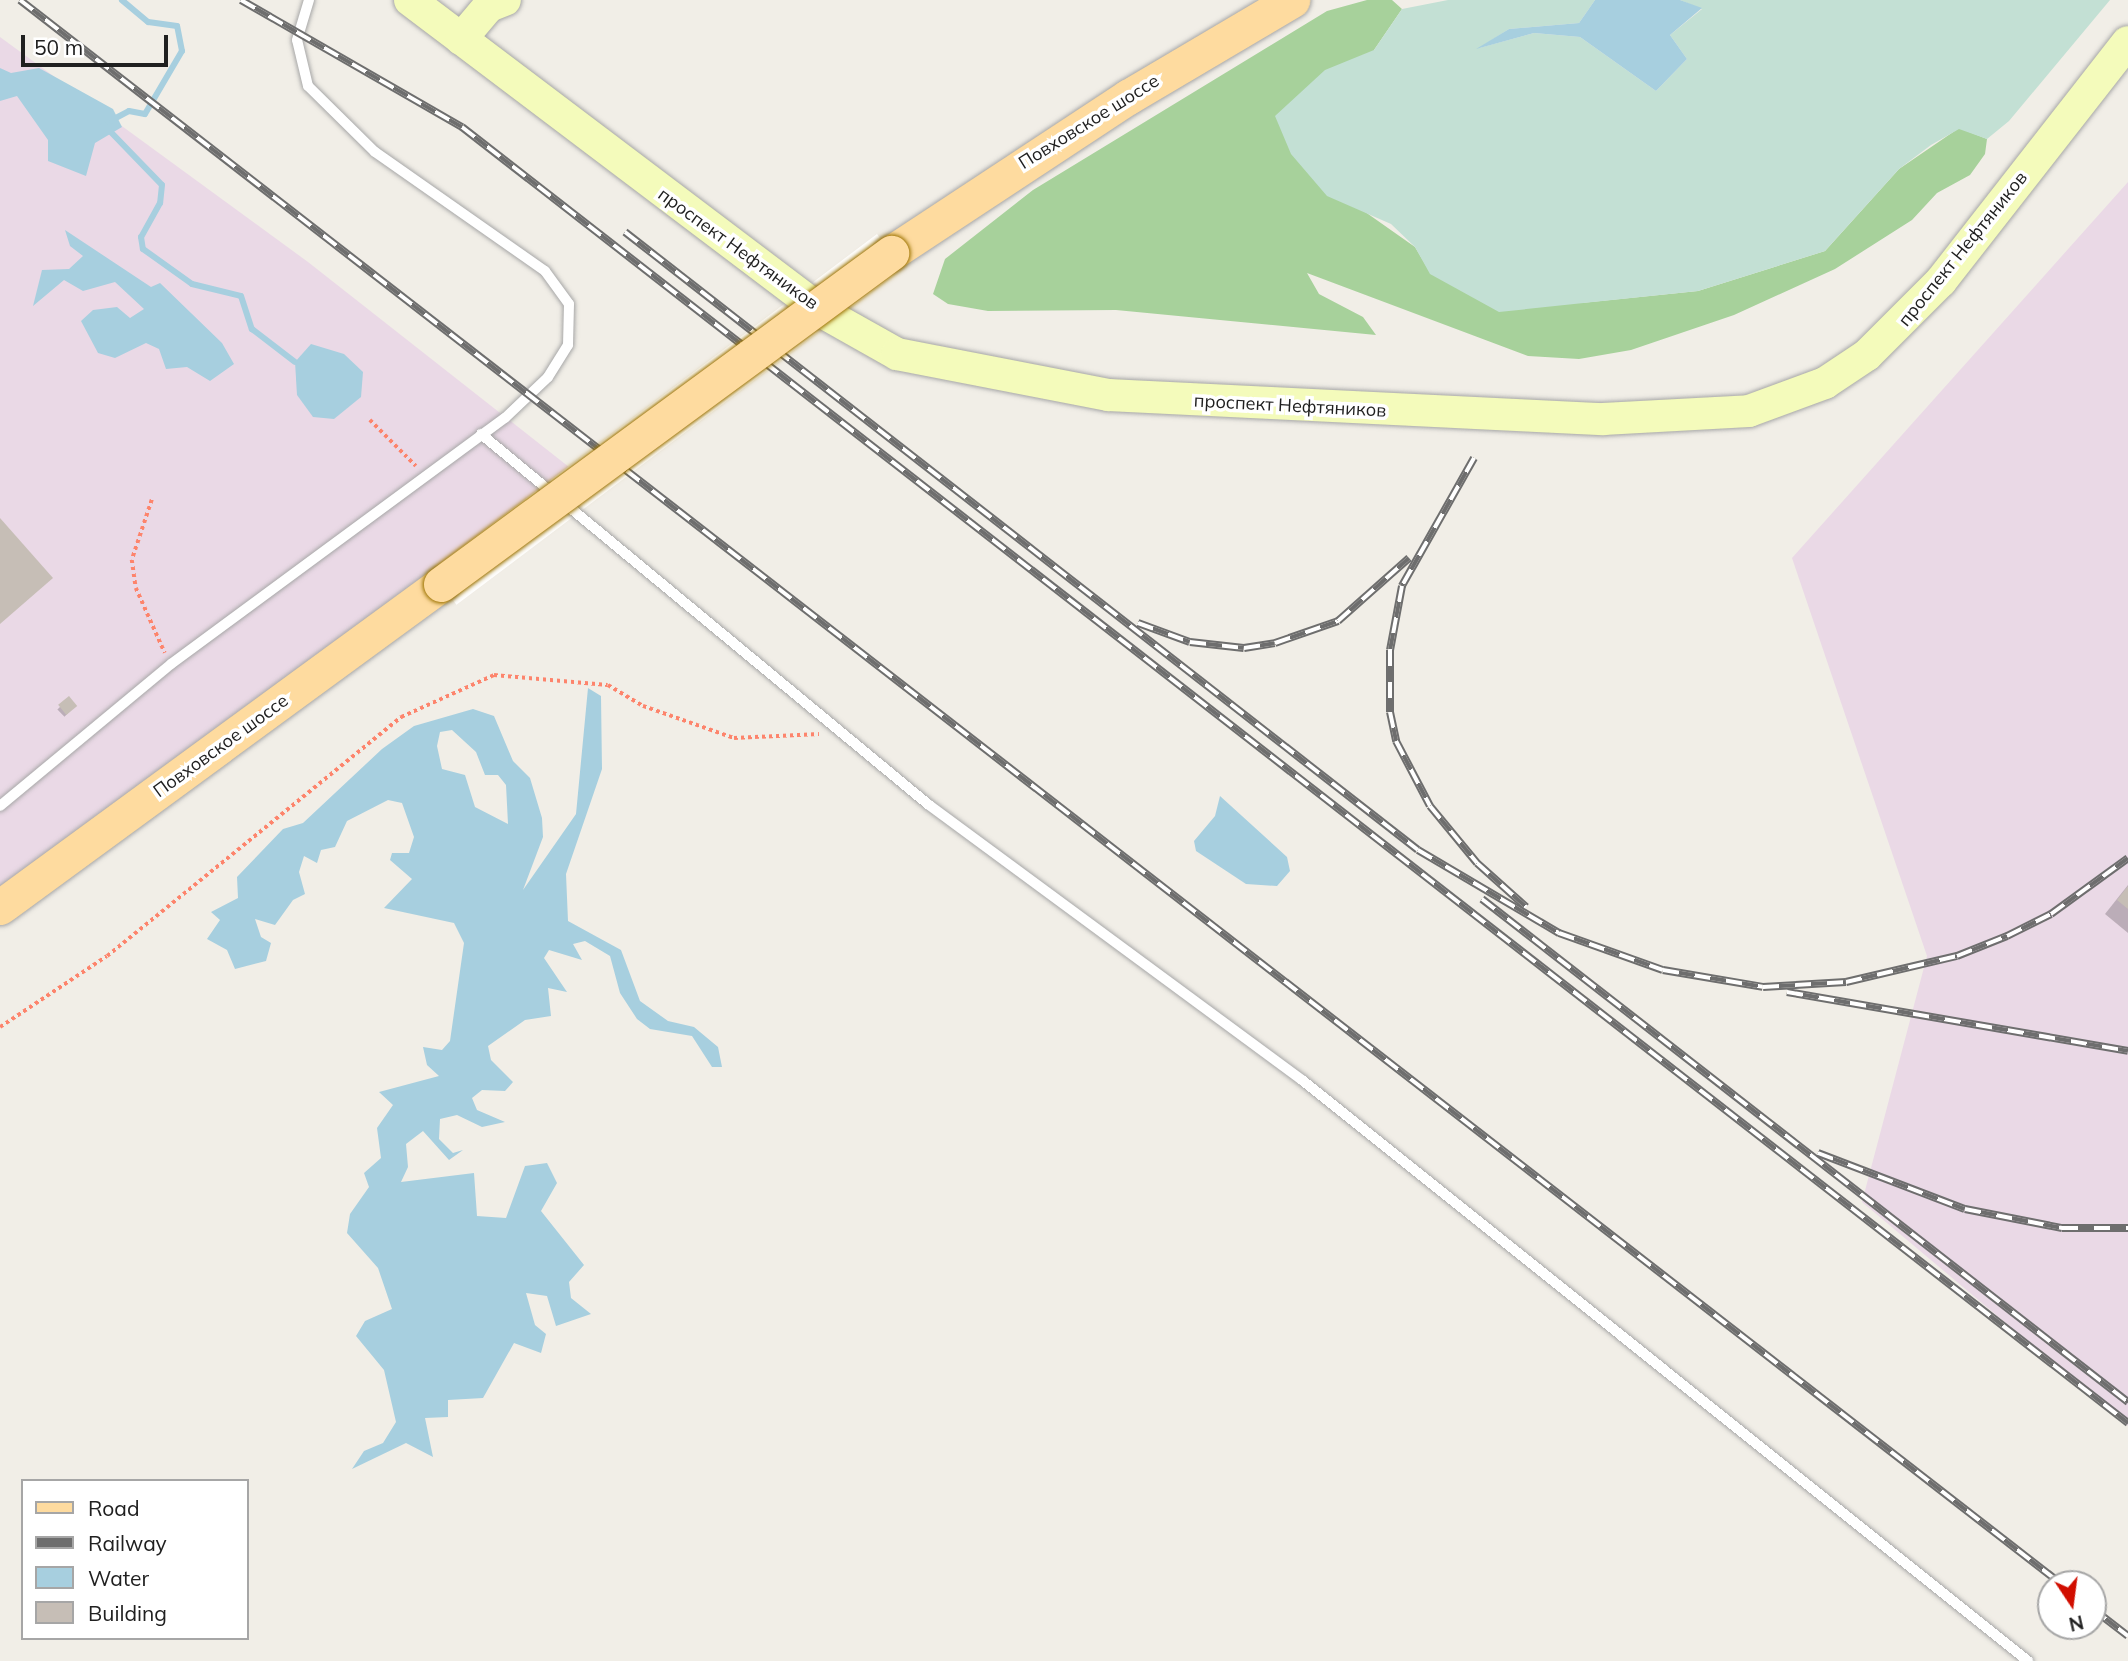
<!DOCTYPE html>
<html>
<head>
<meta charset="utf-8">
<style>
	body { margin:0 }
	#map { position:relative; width:2128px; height:1661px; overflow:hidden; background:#f1eee7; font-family:Mulish,sans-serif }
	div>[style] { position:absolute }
	.industrial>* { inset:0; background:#ead9e6 }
	.forest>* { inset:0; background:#a7d19b }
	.wetland>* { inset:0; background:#c3e0d4 }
	.water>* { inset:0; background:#a7cfdf }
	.pier>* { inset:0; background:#fff; transform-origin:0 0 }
	.shadow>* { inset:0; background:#0003; transform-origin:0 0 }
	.stream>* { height:6px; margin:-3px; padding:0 3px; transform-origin:3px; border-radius:3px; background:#a7cfdf }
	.building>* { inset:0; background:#c6beb6; transform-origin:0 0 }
	.path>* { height:3.5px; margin-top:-1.75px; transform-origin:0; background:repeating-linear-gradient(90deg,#fd846c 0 3.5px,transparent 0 7px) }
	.roads { filter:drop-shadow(0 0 2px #a7a7a7) drop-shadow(0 0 2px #a7a7a7) }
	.lane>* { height:10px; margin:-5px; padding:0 5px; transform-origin:5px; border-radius:5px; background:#fff }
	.secondary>* { height:32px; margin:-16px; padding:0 16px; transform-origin:16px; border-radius:16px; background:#f4fbbb }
	.primary>* { height:35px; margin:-17.5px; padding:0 17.5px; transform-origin:17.5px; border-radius:17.5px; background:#fedb9f }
	.rail>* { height:8px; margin-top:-4px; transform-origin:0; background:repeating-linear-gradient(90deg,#fff 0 16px,#6e6e6e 0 32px); box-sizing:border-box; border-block:2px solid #6e6e6e }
	.bridges { filter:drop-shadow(0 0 2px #9d7300) drop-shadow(0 0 2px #9d7300) }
	.primary-bridge>* { height:35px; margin:-17.5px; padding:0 17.5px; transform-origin:17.5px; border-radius:17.5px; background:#fedb9f }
	span { translate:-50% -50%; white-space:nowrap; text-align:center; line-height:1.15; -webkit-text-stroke:7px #fff; paint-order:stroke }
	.street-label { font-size:18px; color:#202020 }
	.legend { position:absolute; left:21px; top:1479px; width:228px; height:161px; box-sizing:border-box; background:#fff; border:2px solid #a6a6a6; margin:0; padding:9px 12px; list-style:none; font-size:21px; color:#202020 }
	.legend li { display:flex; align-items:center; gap:14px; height:35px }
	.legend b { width:35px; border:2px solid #a6a6a6 }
	.north { position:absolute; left:2037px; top:1570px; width:70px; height:70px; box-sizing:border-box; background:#fff; border:2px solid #a6a6a6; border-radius:50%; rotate:167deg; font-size:19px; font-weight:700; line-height:28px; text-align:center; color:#202020 }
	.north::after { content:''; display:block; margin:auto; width:24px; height:32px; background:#d10e00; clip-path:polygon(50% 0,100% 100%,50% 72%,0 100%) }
	.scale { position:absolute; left:21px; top:35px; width:147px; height:32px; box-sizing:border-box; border:4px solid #202020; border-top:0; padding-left:9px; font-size:21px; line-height:24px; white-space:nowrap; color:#202020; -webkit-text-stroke:5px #fff; paint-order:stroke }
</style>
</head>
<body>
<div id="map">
	<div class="industrial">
		<div style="clip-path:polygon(0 37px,308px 262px,583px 478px,0 907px)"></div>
		<div style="clip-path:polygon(2128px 182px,2128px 1426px,1862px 1202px,1927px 956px,1792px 558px)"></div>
	</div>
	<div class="forest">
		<div style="clip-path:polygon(1367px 0,1392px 0,1402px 9px,1374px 50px,1361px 209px,1415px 247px,1431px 274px,1581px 303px,1698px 291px,1825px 251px,1899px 169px,1959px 128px,1987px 139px,1985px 154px,1970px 175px,1937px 193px,1912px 220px,1835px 269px,1734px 315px,1631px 350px,1579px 359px,1528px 356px,1307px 273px,1319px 294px,1363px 317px,1376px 335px,1116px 310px,988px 311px,948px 304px,933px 294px,945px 259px,1033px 190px,1327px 11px)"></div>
	</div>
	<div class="wetland">
		<div style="clip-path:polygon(1448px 0,1595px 0,1579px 23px,1509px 29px,1479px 48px,1534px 33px,1580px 37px,1656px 91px,1687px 59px,1670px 35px,1702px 9px,1680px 0,2110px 0,2009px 121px,1987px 139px,1959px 129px,1931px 145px,1899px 169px,1825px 251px,1698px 291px,1499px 312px,1430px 274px,1415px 247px,1391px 224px,1327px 196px,1291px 154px,1275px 116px,1325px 70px,1374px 50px,1402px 9px)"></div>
	</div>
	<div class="water">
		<div style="clip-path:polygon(1595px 0,1680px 0,1702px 8px,1670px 35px,1687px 59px,1656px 91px,1580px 37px,1534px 33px,1476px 49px,1509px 29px,1579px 23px)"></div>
		<div style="clip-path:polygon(0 68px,11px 73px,39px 68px,113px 109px,122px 127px,95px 143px,86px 176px,48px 161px,48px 140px,17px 96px,0 101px)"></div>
		<div style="clip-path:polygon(65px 230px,151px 287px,160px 283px,222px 343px,234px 364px,210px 381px,187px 367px,166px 369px,159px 349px,146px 343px,115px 358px,98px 353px,81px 321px,93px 310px,117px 307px,130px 318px,144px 309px,115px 282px,83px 291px,64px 280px,33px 306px,42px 270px,69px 269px,83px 256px,70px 246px)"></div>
		<div style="clip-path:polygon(311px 344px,344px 354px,363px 372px,361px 397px,334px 419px,313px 417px,297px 395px,295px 362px)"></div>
		<div style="clip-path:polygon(evenodd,588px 688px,601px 696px,602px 769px,566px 874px,568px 921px,621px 950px,640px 1001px,668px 1021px,694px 1027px,718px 1047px,722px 1067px,712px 1067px,692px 1036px,650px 1029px,637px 1019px,620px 993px,610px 956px,585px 941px,573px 944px,582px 960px,549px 950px,544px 958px,567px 992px,548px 988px,551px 1016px,525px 1020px,488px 1046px,491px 1060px,513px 1082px,505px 1091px,482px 1090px,472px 1098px,477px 1110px,505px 1122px,482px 1127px,457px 1115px,440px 1119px,439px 1139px,453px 1153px,463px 1150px,449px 1160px,423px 1131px,406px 1144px,408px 1167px,401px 1182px,474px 1173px,477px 1216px,506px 1218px,525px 1166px,547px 1163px,557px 1183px,541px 1211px,584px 1265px,569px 1282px,571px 1298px,591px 1314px,556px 1326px,547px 1296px,526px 1293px,535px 1325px,546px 1334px,541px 1353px,514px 1343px,483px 1398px,448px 1400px,448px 1417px,425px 1418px,433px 1457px,406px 1443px,352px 1469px,364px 1451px,383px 1443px,396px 1422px,384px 1370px,356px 1336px,365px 1321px,392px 1309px,378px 1268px,347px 1233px,350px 1214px,369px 1187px,364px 1173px,381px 1158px,377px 1128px,393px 1105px,379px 1092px,439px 1076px,427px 1065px,423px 1047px,442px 1050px,450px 1041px,464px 943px,454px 923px,384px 908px,412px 879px,390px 860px,392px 853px,409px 853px,414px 837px,402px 803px,388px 800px,347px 821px,335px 847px,321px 850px,317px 863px,304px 856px,299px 872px,305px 894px,293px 900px,275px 925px,255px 919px,261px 937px,271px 943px,266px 961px,235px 969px,227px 950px,207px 939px,220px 920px,211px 912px,238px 898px,237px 877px,283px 829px,303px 823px,382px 749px,414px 726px,473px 709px,494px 716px,513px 761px,530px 778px,542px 818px,543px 837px,523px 890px,576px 814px,588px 688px,452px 730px,476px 752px,485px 775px,498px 775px,506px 785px,508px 824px,475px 807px,465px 775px,442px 769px,437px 746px,440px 732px,452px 730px)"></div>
		<div style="clip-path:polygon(1220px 796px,1287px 857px,1290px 871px,1277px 886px,1246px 884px,1196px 851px,1194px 841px,1215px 816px)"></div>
	</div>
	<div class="pier">
		<div style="left:877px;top:234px;width:43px;height:559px;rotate:53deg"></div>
	</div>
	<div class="shadow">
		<div style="left:68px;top:699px;width:10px;height:15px;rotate:45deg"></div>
		<div style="clip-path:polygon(2128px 885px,2128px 933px,2105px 914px)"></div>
	</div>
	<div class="stream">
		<div style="left:112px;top:120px;width:19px;rotate:-28deg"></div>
		<div style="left:129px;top:111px;width:16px;rotate:11deg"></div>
		<div style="left:145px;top:114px;width:73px;rotate:-59.6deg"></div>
		<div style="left:182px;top:51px;width:25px;rotate:-101deg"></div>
		<div style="left:177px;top:26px;width:29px;rotate:-172deg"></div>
		<div style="left:148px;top:22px;width:34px;rotate:-140deg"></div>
		<div style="left:104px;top:125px;width:83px;rotate:46deg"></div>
		<div style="left:162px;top:185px;width:18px;rotate:96deg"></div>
		<div style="left:160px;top:203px;width:39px;rotate:119deg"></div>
		<div style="left:141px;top:237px;width:12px;rotate:81deg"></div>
		<div style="left:143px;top:249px;width:60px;rotate:35.5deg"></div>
		<div style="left:192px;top:284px;width:50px;rotate:13.8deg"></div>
		<div style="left:241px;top:296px;width:35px;rotate:72deg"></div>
		<div style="left:252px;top:329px;width:54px;rotate:37.5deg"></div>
	</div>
	<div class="building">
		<div style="clip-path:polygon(0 518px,53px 578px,0 624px)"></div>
		<div style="left:69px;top:696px;width:13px;height:14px;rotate:51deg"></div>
		<div style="clip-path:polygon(2128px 886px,2128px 909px,2117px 900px)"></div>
	</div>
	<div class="path">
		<div style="left:370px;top:420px;width:65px;rotate:45deg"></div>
		<div style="left:152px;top:500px;width:63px;rotate:108.4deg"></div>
		<div style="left:132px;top:560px;width:28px;rotate:82deg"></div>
		<div style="left:136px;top:588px;width:71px;rotate:66deg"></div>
		<div style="left:0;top:1027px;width:128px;rotate:-33.6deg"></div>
		<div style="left:107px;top:956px;width:379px;rotate:-39.1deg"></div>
		<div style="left:401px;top:717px;width:102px;rotate:-24.3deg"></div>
		<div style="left:494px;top:675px;width:114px;rotate:5deg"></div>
		<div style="left:608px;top:685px;width:41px;rotate:31deg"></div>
		<div style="left:643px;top:706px;width:96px;rotate:19.4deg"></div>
		<div style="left:734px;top:738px;width:85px;rotate:-2.7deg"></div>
	</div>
	<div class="roads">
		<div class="lane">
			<div style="left:481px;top:434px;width:582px;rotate:39.63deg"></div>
			<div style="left:929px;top:805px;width:463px;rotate:36.4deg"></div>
			<div style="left:1302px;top:1080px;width:930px;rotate:38.67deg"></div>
			<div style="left:0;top:806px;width:222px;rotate:-39.7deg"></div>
			<div style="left:171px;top:664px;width:415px;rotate:-36.4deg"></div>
			<div style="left:505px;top:418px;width:59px;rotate:-43.6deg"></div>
			<div style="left:548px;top:377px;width:38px;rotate:-58deg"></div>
			<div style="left:568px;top:345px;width:41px;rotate:-88.6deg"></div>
			<div style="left:569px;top:304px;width:41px;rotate:-126deg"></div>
			<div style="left:545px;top:271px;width:208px;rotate:-145deg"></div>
			<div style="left:375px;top:152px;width:94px;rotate:-135.4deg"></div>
			<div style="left:308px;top:86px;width:47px;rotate:-103.4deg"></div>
			<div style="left:297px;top:40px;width:42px;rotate:-73.3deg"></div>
		</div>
		<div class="secondary">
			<div style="left:410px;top:0;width:519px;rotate:37.09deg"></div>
			<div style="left:824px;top:313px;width:84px;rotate:29.3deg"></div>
			<div style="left:897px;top:354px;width:215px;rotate:11deg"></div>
			<div style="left:1108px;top:395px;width:496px;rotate:2.8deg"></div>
			<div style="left:1603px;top:419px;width:146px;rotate:-3.1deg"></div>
			<div style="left:1749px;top:411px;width:81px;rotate:-20.2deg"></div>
			<div style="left:1825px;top:383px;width:50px;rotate:-33.7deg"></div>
			<div style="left:1867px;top:355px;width:105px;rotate:-45deg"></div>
			<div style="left:1941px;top:281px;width:303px;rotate:-52deg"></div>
			<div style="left:461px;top:39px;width:43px;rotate:-49.7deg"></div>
			<div style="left:489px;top:6px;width:17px;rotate:-21deg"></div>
		</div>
		<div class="primary">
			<div style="left:891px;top:253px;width:284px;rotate:-33.4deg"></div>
			<div style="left:1128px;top:97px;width:191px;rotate:-30.6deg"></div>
			<div style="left:0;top:907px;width:547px;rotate:-36.22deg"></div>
		</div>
	</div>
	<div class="rail">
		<div style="left:20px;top:0;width:2584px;rotate:37.81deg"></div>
		<div style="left:241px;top:0;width:255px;rotate:29.9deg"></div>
		<div style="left:462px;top:127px;width:2111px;rotate:37.88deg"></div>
		<div style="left:625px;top:232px;width:1005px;rotate:37.93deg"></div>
		<div style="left:1418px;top:850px;width:164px;rotate:30.5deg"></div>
		<div style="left:1559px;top:933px;width:110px;rotate:19.6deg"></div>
		<div style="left:1663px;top:970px;width:101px;rotate:9.6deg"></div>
		<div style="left:1763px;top:987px;width:83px;rotate:-3.4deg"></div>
		<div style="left:1846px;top:982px;width:114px;rotate:-13.2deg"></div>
		<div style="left:1957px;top:956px;width:54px;rotate:-21.8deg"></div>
		<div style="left:2007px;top:936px;width:49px;rotate:-26.6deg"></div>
		<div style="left:2051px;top:914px;width:95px;rotate:-36deg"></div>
		<div style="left:1474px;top:458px;width:147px;rotate:119.4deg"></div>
		<div style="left:1402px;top:586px;width:65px;rotate:100.6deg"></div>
		<div style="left:1390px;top:650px;width:62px;rotate:90deg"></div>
		<div style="left:1390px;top:712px;width:30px;rotate:78deg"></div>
		<div style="left:1396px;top:741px;width:73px;rotate:62.4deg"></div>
		<div style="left:1430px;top:806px;width:74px;rotate:50.5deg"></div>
		<div style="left:1477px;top:863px;width:66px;rotate:41.9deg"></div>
		<div style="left:1138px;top:623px;width:55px;rotate:20.1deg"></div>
		<div style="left:1190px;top:642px;width:54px;rotate:6.3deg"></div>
		<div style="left:1244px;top:648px;width:31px;rotate:-9deg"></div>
		<div style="left:1275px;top:643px;width:67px;rotate:-19.2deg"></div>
		<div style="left:1338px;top:621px;width:95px;rotate:-41.6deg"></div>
		<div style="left:1482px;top:899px;width:819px;rotate:37.91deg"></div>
		<div style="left:1787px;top:992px;width:346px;rotate:9.8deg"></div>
		<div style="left:1818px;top:1153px;width:157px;rotate:20.9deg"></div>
		<div style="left:1965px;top:1209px;width:99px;rotate:11.1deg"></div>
		<div style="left:2062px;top:1228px;width:66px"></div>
		<div style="left:2093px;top:1609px;width:44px;rotate:37.6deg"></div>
	</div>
	<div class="bridges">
		<div class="primary-bridge">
			<div style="left:441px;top:584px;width:559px;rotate:-36.34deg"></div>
		</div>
	</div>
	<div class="street-label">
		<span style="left:1089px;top:122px;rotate:-32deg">Повховское шоссе</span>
		<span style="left:738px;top:249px;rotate:36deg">проспект Нефтяников</span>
		<span style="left:1963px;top:249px;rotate:-51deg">проспект Нефтяников</span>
		<span style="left:1290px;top:406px;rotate:3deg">проспект Нефтяников</span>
		<span style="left:221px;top:746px;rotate:-36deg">Повховское шоссе</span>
	</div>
	<ul class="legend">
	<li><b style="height:9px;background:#fedb9f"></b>Road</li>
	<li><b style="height:9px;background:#6e6e6e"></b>Railway</li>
	<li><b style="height:19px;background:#a7cfdf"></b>Water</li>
	<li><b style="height:19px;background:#c6beb6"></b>Building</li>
	</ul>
	<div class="north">N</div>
	<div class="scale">50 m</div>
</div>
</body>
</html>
